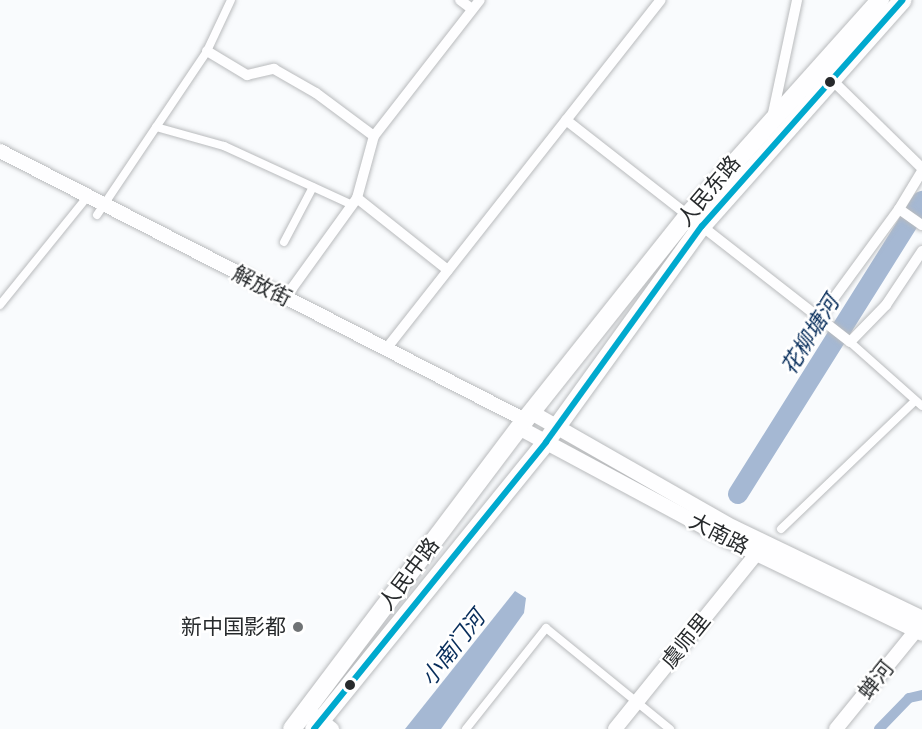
<!DOCTYPE html>
<html>
<head>
<meta charset="utf-8">
<style>
	body { margin:0 }
	#map { position:relative; width:922px; height:729px; overflow:hidden; background:#f9fbfd; font-family:Figtree,"Noto Sans SC",sans-serif }
	div>[style] { position:absolute }
	.water>* { inset:0; background:#a5b8d3 }
	.canal>* { height:10px; margin:-5px; padding:0 5px; transform-origin:5px; border-radius:5px; background:#a5b8d3 }
	.river>* { height:20px; margin:-10px; padding:0 10px; transform-origin:10px; border-radius:10px; background:#a5b8d3 }
	.roads { filter:drop-shadow(0 0 2px #b9bbbd) drop-shadow(0 0 2px #b9bbbd) }
	.pedestrian>* { height:8px; margin:-4px; padding:0 4px; transform-origin:4px; border-radius:4px; background:#fefeff }
	.minor>* { height:10px; margin:-5px; padding:0 5px; transform-origin:5px; border-radius:5px; background:#fefeff }
	.tertiary>* { height:14px; margin:-7px; padding:0 7px; transform-origin:7px; border-radius:7px; background:#fefeff }
	.secondary>* { height:15px; margin:-7.5px; padding:0 7.5px; transform-origin:7.5px; border-radius:7.5px; background:#fefeff }
	.trunk>* { height:18px; margin:-9px; padding:0 9px; transform-origin:9px; border-radius:9px; background:#fefeff }
	.bus-1>* { height:6px; margin:-3px; padding:0 3px; transform-origin:3px; border-radius:3px; background:#00a9ce }
	.dots>* { width:16px; height:16px; translate:-50% -50%; box-sizing:border-box; border:3px solid #fff; border-radius:50% }
	span { translate:-50% -50%; white-space:nowrap; text-align:center; line-height:1.15; -webkit-text-stroke:5px #fff; paint-order:stroke }
	.street-label { font-size:21px; color:#272a2c }
	.poi-label { font-size:21px; color:#272a2c }
	.right { translate:-100% -50%; text-align:right }
	.water-label { font-size:22px; color:#072d5b; font-style:italic }
</style>
</head>
<body>
<div id="map">
	<div class="water">
		<div style="clip-path:polygon(515px 591px,526px 598px,524px 613px,441px 729px,405px 729px)"></div>
	</div>
	<div class="canal">
		<div style="left:879px;top:729px;width:43px;rotate:-45.9deg"></div>
		<div style="left:909px;top:698px;width:13px;rotate:-13deg"></div>
	</div>
	<div class="river">
		<div style="left:738px;top:494px;width:346px;rotate:-57.9deg"></div>
	</div>
	<div class="roads">
		<div class="pedestrian">
			<div style="left:156px;top:127px;width:71px;rotate:15.6deg"></div>
			<div style="left:224px;top:146px;width:141px;rotate:24.7deg"></div>
			<div style="left:97px;top:215px;width:197px;rotate:-56.1deg"></div>
			<div style="left:207px;top:51px;width:56px;rotate:-64.8deg"></div>
			<div style="left:284px;top:242px;width:62px;rotate:-62.2deg"></div>
			<div style="left:0;top:305px;width:139px;rotate:-51.1deg"></div>
			<div style="left:850px;top:342px;width:96px;rotate:41.6deg"></div>
			<div style="left:781px;top:529px;width:185px;rotate:-43.7deg"></div>
			<div style="left:466px;top:729px;width:129px;rotate:-51.6deg"></div>
			<div style="left:546px;top:628px;width:160px;rotate:39.2deg"></div>
		</div>
		<div class="minor">
			<div style="left:460px;top:0;width:15px;rotate:37deg"></div>
			<div style="left:207px;top:51px;width:47px;rotate:31deg"></div>
			<div style="left:247px;top:75px;width:28px;rotate:-13deg"></div>
			<div style="left:274px;top:69px;width:48px;rotate:29.7deg"></div>
			<div style="left:316px;top:93px;width:72px;rotate:36.6deg"></div>
			<div style="left:831px;top:79px;width:127px;rotate:44.4deg"></div>
			<div style="left:772px;top:118px;width:121px;rotate:-78deg"></div>
			<div style="left:566px;top:120px;width:360px;rotate:38deg"></div>
			<div style="left:850px;top:342px;width:52px;rotate:-45.8deg"></div>
			<div style="left:886px;top:305px;width:65px;rotate:-56.3deg"></div>
			<div style="left:357px;top:198px;width:116px;rotate:38.4deg"></div>
			<div style="left:899px;top:209px;width:44px;rotate:-58.8deg"></div>
			<div style="left:285px;top:298px;width:123px;rotate:-54.2deg"></div>
			<div style="left:357px;top:198px;width:64px;rotate:-74.7deg"></div>
			<div style="left:374px;top:136px;width:172px;rotate:-52.1deg"></div>
			<div style="left:820px;top:317px;width:134px;rotate:-53.8deg"></div>
			<div style="left:899px;top:209px;width:28px;rotate:35deg"></div>
			<div style="left:386px;top:349px;width:444px;rotate:-51.8deg"></div>
		</div>
		<div class="tertiary">
			<div style="left:0;top:151px;width:590px;rotate:27.13deg"></div>
			<div style="left:314px;top:715px;width:23px;rotate:38deg"></div>
			<div style="left:615px;top:729px;width:226px;rotate:-51.1deg"></div>
			<div style="left:836px;top:729px;width:136px;rotate:-50.9deg"></div>
		</div>
		<div class="secondary">
			<div style="left:531px;top:412px;width:232px;rotate:29.7deg"></div>
			<div style="left:733px;top:527px;width:210px;rotate:25.7deg"></div>
			<div style="left:520px;top:428px;width:235px;rotate:28.2deg"></div>
			<div style="left:727px;top:539px;width:216px;rotate:25.7deg"></div>
		</div>
		<div class="trunk">
			<div style="left:292px;top:729px;width:387px;rotate:-53deg"></div>
			<div style="left:525px;top:420px;width:260px;rotate:-51.5deg"></div>
			<div style="left:687px;top:216px;width:290px;rotate:-48.2deg"></div>
			<div style="left:314px;top:729px;width:369px;rotate:-51deg"></div>
			<div style="left:546px;top:442px;width:266px;rotate:-54.2deg"></div>
			<div style="left:702px;top:226px;width:302px;rotate:-48.4deg"></div>
		</div>
	</div>
	<div class="bus-1">
		<div style="left:314px;top:729px;width:369px;rotate:-51deg"></div>
		<div style="left:546px;top:442px;width:266px;rotate:-54.2deg"></div>
		<div style="left:702px;top:226px;width:302px;rotate:-48.4deg"></div>
	</div>
	<div class="dots">
		<div style="left:830px;top:82px;background:#272a2c"></div>
		<div style="left:298px;top:627px;background:#707375"></div>
		<div style="left:350px;top:685px;background:#272a2c"></div>
	</div>
	<div class="street-label">
		<span style="left:709px;top:191px;rotate:-50deg">人民东路</span>
		<span style="left:262px;top:286px;rotate:27deg">解放街</span>
		<span style="left:719px;top:534px;rotate:27deg">大南路</span>
		<span style="left:409px;top:574px;rotate:-53deg">人民中路</span>
		<span style="left:686px;top:641px;rotate:-51deg">虞师里</span>
		<span style="left:876px;top:680px;rotate:-51deg">蝉河</span>
	</div>
	<div class="poi-label">
		<span class="right" style="left:286px;top:627px">新中国影都</span>
	</div>
	<div class="water-label">
		<span style="left:810px;top:335px;rotate:-58deg">花柳塘河</span>
		<span style="left:453px;top:648px;rotate:-52deg">小南门河</span>
	</div>
</div>
</body>
</html>
